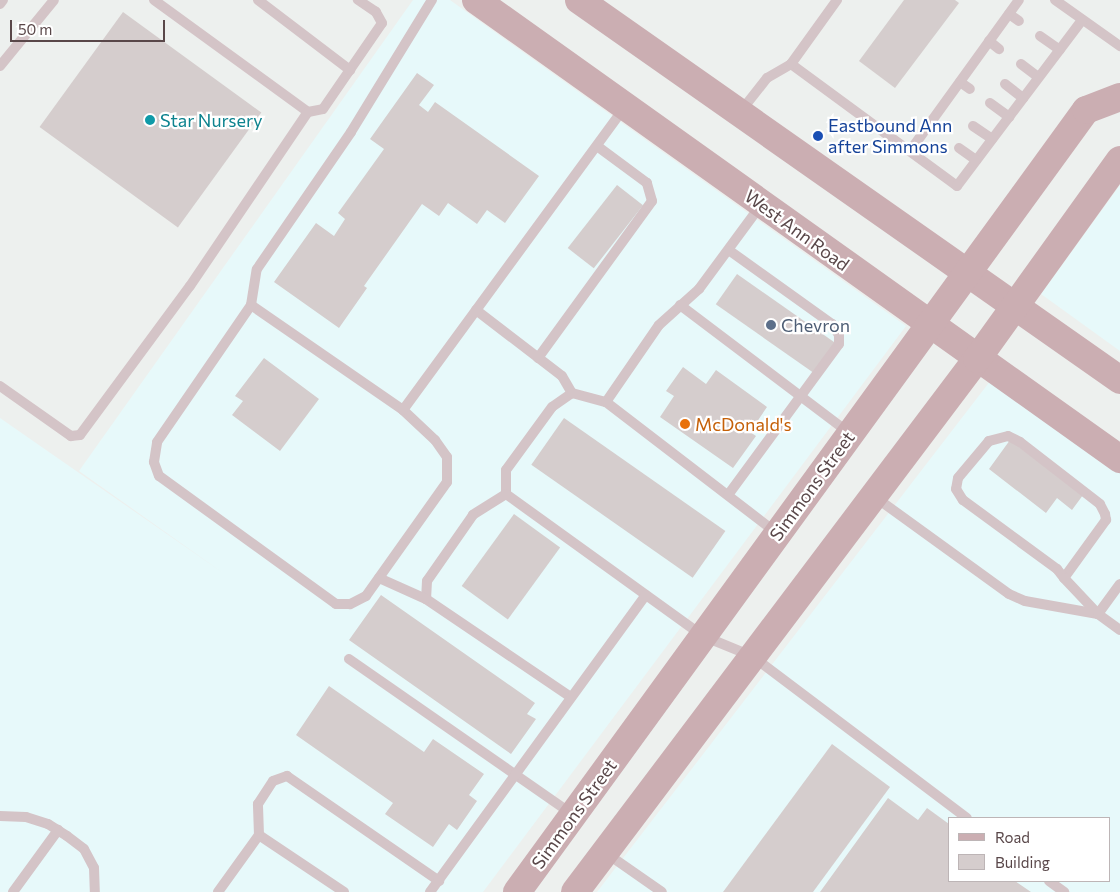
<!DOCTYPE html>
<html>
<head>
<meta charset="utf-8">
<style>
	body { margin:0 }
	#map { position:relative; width:1120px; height:892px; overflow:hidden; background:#edf0ee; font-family:Commissioner,sans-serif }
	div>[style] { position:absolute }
	.commercial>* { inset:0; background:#e7f9fa }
	.building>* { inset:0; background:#d5cdcd; transform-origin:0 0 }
	.service>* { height:10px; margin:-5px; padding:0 5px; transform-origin:5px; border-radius:5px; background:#d4c4c7 }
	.primary>* { height:28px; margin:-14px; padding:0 14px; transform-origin:14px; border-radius:14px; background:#cbaeb2 }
	.dots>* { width:14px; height:14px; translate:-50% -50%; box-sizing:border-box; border:2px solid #fff; border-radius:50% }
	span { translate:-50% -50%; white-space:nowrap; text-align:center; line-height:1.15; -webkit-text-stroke:4.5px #fff; paint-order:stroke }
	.culture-label { font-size:18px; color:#0d838f }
	.left { translate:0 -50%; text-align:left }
	.transit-label { font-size:18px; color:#164399 }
	.street-label { font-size:18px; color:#594749 }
	.service-label { font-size:18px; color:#4e5e75 }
	.food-label { font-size:18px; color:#c56008 }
	.legend { position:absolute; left:948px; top:817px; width:162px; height:65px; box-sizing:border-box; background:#fff; border:1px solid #bdb5b6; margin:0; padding:6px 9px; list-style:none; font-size:15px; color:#594749 }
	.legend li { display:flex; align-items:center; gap:10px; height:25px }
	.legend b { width:25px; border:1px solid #bdb5b6 }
	.scale { position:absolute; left:10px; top:20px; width:155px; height:22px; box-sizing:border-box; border:2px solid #594749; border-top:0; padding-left:6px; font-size:15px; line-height:18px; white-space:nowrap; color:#594749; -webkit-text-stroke:4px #fff; paint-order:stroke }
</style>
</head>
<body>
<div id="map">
	<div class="commercial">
		<div style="clip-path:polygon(413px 0,450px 0,906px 326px,483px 892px,0 892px,0 418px,226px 575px,79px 471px)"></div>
		<div style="clip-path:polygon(1120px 185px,1120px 351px,1041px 294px)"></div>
		<div style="clip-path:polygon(evenodd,991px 380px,1120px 471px,1120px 892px,597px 892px,991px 380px,949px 818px,1109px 818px,1109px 881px,949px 881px,949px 818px)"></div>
	</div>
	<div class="building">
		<div style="clip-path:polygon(904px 0,955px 0,959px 3px,895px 88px,859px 61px)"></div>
		<div style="left:123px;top:12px;width:171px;height:142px;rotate:36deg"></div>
		<div style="clip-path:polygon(417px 73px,434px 85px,419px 105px,428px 112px,435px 102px,539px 176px,505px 223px,487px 210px,477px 224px,448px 203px,439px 216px,422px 204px,364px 286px,367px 288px,339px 328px,274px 282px,316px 223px,334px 236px,345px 219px,338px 213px,384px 149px,370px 139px)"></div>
		<div style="left:617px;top:185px;width:33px;height:80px;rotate:38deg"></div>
		<div style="left:737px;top:274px;width:121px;height:37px;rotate:35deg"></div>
		<div style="clip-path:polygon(264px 358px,319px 399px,280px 451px,232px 415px,243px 401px,235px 396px)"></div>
		<div style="clip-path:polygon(683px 367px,706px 384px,716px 370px,767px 407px,750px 432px,756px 436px,733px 468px,660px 417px,674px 396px,666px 391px)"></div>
		<div style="left:564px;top:418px;width:197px;height:57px;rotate:35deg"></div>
		<div style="clip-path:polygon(1010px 440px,1083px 495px,1072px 510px,1057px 498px,1046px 513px,989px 469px)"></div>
		<div style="left:514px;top:514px;width:57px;height:89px;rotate:36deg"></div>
		<div style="clip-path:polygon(381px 595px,535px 703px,527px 714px,536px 719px,511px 754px,349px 640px)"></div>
		<div style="clip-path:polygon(329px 686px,424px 752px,433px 739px,484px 774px,469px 795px,477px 801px,457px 830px,449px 824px,433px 847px,385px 814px,393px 803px,296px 735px)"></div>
		<div style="clip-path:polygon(832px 744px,890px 787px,813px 892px,723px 892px)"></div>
		<div style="clip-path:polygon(888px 798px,918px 820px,927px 808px,949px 824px,949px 881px,1015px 881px,1031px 892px,820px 892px)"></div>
	</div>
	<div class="service">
		<div style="left:154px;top:0;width:190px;rotate:36deg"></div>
		<div style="left:308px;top:112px;width:15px;rotate:-11deg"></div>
		<div style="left:323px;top:109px;width:104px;rotate:-55.5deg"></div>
		<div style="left:382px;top:23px;width:13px;rotate:-119deg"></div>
		<div style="left:376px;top:12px;width:22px;rotate:-146deg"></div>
		<div style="left:258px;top:0;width:116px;rotate:37.3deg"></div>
		<div style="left:1055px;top:0;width:80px;rotate:35.3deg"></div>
		<div style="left:0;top:4px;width:5px;rotate:-53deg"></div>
		<div style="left:1009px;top:14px;width:12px;rotate:35deg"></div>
		<div style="left:1040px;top:36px;width:24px;rotate:35deg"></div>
		<div style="left:989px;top:41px;width:13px;rotate:39deg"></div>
		<div style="left:791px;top:64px;width:206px;rotate:36.3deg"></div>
		<div style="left:957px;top:186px;width:208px;rotate:-53deg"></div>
		<div style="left:1021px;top:64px;width:21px;rotate:37deg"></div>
		<div style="left:0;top:66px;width:85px;rotate:-50.7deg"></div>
		<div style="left:960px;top:82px;width:12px;rotate:35deg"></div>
		<div style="left:1005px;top:84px;width:23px;rotate:38deg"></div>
		<div style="left:990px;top:103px;width:24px;rotate:36deg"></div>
		<div style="left:741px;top:111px;width:42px;rotate:-51.8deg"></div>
		<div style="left:767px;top:78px;width:28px;rotate:-30deg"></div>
		<div style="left:791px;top:64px;width:79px;rotate:-54.3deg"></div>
		<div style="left:973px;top:126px;width:23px;rotate:34deg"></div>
		<div style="left:959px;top:148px;width:21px;rotate:35deg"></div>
		<div style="left:910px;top:151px;width:186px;rotate:-54.2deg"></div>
		<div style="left:251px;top:305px;width:185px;rotate:34.6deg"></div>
		<div style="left:403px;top:410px;width:44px;rotate:43.2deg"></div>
		<div style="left:435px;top:440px;width:21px;rotate:55deg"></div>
		<div style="left:447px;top:457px;width:25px;rotate:90deg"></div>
		<div style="left:447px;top:482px;width:140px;rotate:125.4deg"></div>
		<div style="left:366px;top:596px;width:18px;rotate:153deg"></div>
		<div style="left:350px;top:604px;width:14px;rotate:180deg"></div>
		<div style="left:336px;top:604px;width:218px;rotate:-144.1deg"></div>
		<div style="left:159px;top:476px;width:15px;rotate:-110deg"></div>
		<div style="left:154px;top:462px;width:20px;rotate:-81deg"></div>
		<div style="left:157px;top:442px;width:166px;rotate:-55.5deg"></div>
		<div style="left:251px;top:305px;width:36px;rotate:-81deg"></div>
		<div style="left:257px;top:269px;width:166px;rotate:-55.5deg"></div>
		<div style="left:351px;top:132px;width:155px;rotate:-58.5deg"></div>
		<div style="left:680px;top:305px;width:212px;rotate:37.1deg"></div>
		<div style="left:476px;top:310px;width:108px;rotate:37.5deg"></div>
		<div style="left:562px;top:376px;width:20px;rotate:60deg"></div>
		<div style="left:572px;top:393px;width:24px;rotate:145deg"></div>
		<div style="left:552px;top:407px;width:78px;rotate:126.1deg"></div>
		<div style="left:506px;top:470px;width:24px;rotate:90deg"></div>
		<div style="left:506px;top:494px;width:243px;rotate:35.8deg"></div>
		<div style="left:703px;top:636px;width:53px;rotate:22.2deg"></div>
		<div style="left:752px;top:656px;width:269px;rotate:37deg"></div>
		<div style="left:538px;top:358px;width:194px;rotate:-54deg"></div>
		<div style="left:652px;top:201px;width:19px;rotate:-106deg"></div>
		<div style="left:647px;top:183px;width:62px;rotate:-143.5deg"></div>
		<div style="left:0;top:386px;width:87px;rotate:35.2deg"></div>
		<div style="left:71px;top:436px;width:9px;rotate:-6deg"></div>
		<div style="left:80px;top:435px;width:185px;rotate:-53.6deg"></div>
		<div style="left:190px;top:286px;width:210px;rotate:-55.9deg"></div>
		<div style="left:572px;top:393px;width:35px;rotate:15deg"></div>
		<div style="left:606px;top:402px;width:215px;rotate:37.5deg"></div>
		<div style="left:606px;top:402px;width:93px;rotate:-55.5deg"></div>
		<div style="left:659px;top:325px;width:54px;rotate:-42deg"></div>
		<div style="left:699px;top:289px;width:104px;rotate:-53.6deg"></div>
		<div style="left:403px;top:410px;width:376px;rotate:-53.8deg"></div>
		<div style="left:506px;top:494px;width:39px;rotate:148deg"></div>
		<div style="left:473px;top:515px;width:80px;rotate:124.9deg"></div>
		<div style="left:427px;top:581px;width:18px;rotate:93deg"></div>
		<div style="left:426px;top:599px;width:175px;rotate:34.1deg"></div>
		<div style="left:728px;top:495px;width:187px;rotate:-53.7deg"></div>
		<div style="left:839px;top:344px;width:9px;rotate:-90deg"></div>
		<div style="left:839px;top:335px;width:13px;rotate:-122deg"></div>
		<div style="left:832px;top:324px;width:125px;rotate:-144.4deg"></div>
		<div style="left:875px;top:497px;width:165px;rotate:35.9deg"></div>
		<div style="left:1009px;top:594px;width:17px;rotate:24deg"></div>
		<div style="left:1025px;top:601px;width:74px;rotate:10.1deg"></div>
		<div style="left:1098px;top:614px;width:27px;rotate:36deg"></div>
		<div style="left:379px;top:578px;width:51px;rotate:24.1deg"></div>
		<div style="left:1064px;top:578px;width:72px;rotate:-54.1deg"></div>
		<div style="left:1106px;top:520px;width:6px;rotate:-99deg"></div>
		<div style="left:1105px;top:514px;width:11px;rotate:-117deg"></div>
		<div style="left:1100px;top:504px;width:101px;rotate:-142.2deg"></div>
		<div style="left:1020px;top:442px;width:13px;rotate:-153deg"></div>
		<div style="left:1008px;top:436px;width:20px;rotate:165deg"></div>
		<div style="left:989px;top:441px;width:48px;rotate:130deg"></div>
		<div style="left:958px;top:478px;width:11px;rotate:100deg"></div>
		<div style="left:956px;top:489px;width:13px;rotate:58deg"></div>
		<div style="left:963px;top:500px;width:117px;rotate:36.3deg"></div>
		<div style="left:1057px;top:569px;width:11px;rotate:52deg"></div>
		<div style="left:1064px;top:578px;width:50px;rotate:46.6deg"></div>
		<div style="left:1098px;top:614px;width:37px;rotate:-54deg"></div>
		<div style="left:349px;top:659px;width:272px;rotate:34.8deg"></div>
		<div style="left:0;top:816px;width:26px;rotate:2deg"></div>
		<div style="left:26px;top:817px;width:23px;rotate:18deg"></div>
		<div style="left:48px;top:824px;width:22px;rotate:32deg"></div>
		<div style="left:67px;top:836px;width:21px;rotate:37deg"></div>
		<div style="left:84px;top:849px;width:21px;rotate:62deg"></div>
		<div style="left:94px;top:868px;width:24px;rotate:88deg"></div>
		<div style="left:606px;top:853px;width:68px;rotate:34.9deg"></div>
		<div style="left:1049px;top:881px;width:19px;rotate:36deg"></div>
		<div style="left:13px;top:892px;width:77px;rotate:-54deg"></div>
		<div style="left:218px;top:892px;width:70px;rotate:-54.3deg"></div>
		<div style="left:344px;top:892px;width:102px;rotate:-146.2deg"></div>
		<div style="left:259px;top:835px;width:31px;rotate:-92deg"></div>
		<div style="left:258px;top:804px;width:27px;rotate:-57deg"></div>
		<div style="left:273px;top:781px;width:15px;rotate:-20deg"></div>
		<div style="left:287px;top:776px;width:185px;rotate:34.6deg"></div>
		<div style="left:430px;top:892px;width:367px;rotate:-54deg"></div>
	</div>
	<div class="primary">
		<div style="left:476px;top:0;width:791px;rotate:35.48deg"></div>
		<div style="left:579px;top:0;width:661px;rotate:35.08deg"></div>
		<div style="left:517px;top:892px;width:967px;rotate:-53.96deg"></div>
		<div style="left:1086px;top:110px;width:36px;rotate:-21deg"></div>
		<div style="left:575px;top:892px;width:668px;rotate:-52.98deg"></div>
		<div style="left:977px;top:359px;width:245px;rotate:-54.3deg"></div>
	</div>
	<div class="dots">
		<div style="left:150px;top:120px;background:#0f9aa8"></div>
		<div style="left:818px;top:136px;background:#1a4fb4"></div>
		<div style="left:771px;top:325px;background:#5c6f8a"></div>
		<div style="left:685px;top:424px;background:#e8710a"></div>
	</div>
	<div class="culture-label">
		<span class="left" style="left:160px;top:120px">Star Nursery</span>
	</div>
	<div class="transit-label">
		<span class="left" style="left:828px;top:136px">Eastbound Ann<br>after Simmons</span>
	</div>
	<div class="street-label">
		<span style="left:797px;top:230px;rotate:36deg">West Ann Road</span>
		<span style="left:812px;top:486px;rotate:-54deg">Simmons Street</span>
		<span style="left:574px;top:814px;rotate:-54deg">Simmons Street</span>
	</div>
	<div class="service-label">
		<span class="left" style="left:781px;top:325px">Chevron</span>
	</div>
	<div class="food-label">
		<span class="left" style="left:695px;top:424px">McDonald's</span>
	</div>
	<ul class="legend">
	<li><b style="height:6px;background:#cbaeb2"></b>Road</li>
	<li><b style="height:14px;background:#d5cdcd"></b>Building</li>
	</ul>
	<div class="scale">50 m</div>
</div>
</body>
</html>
